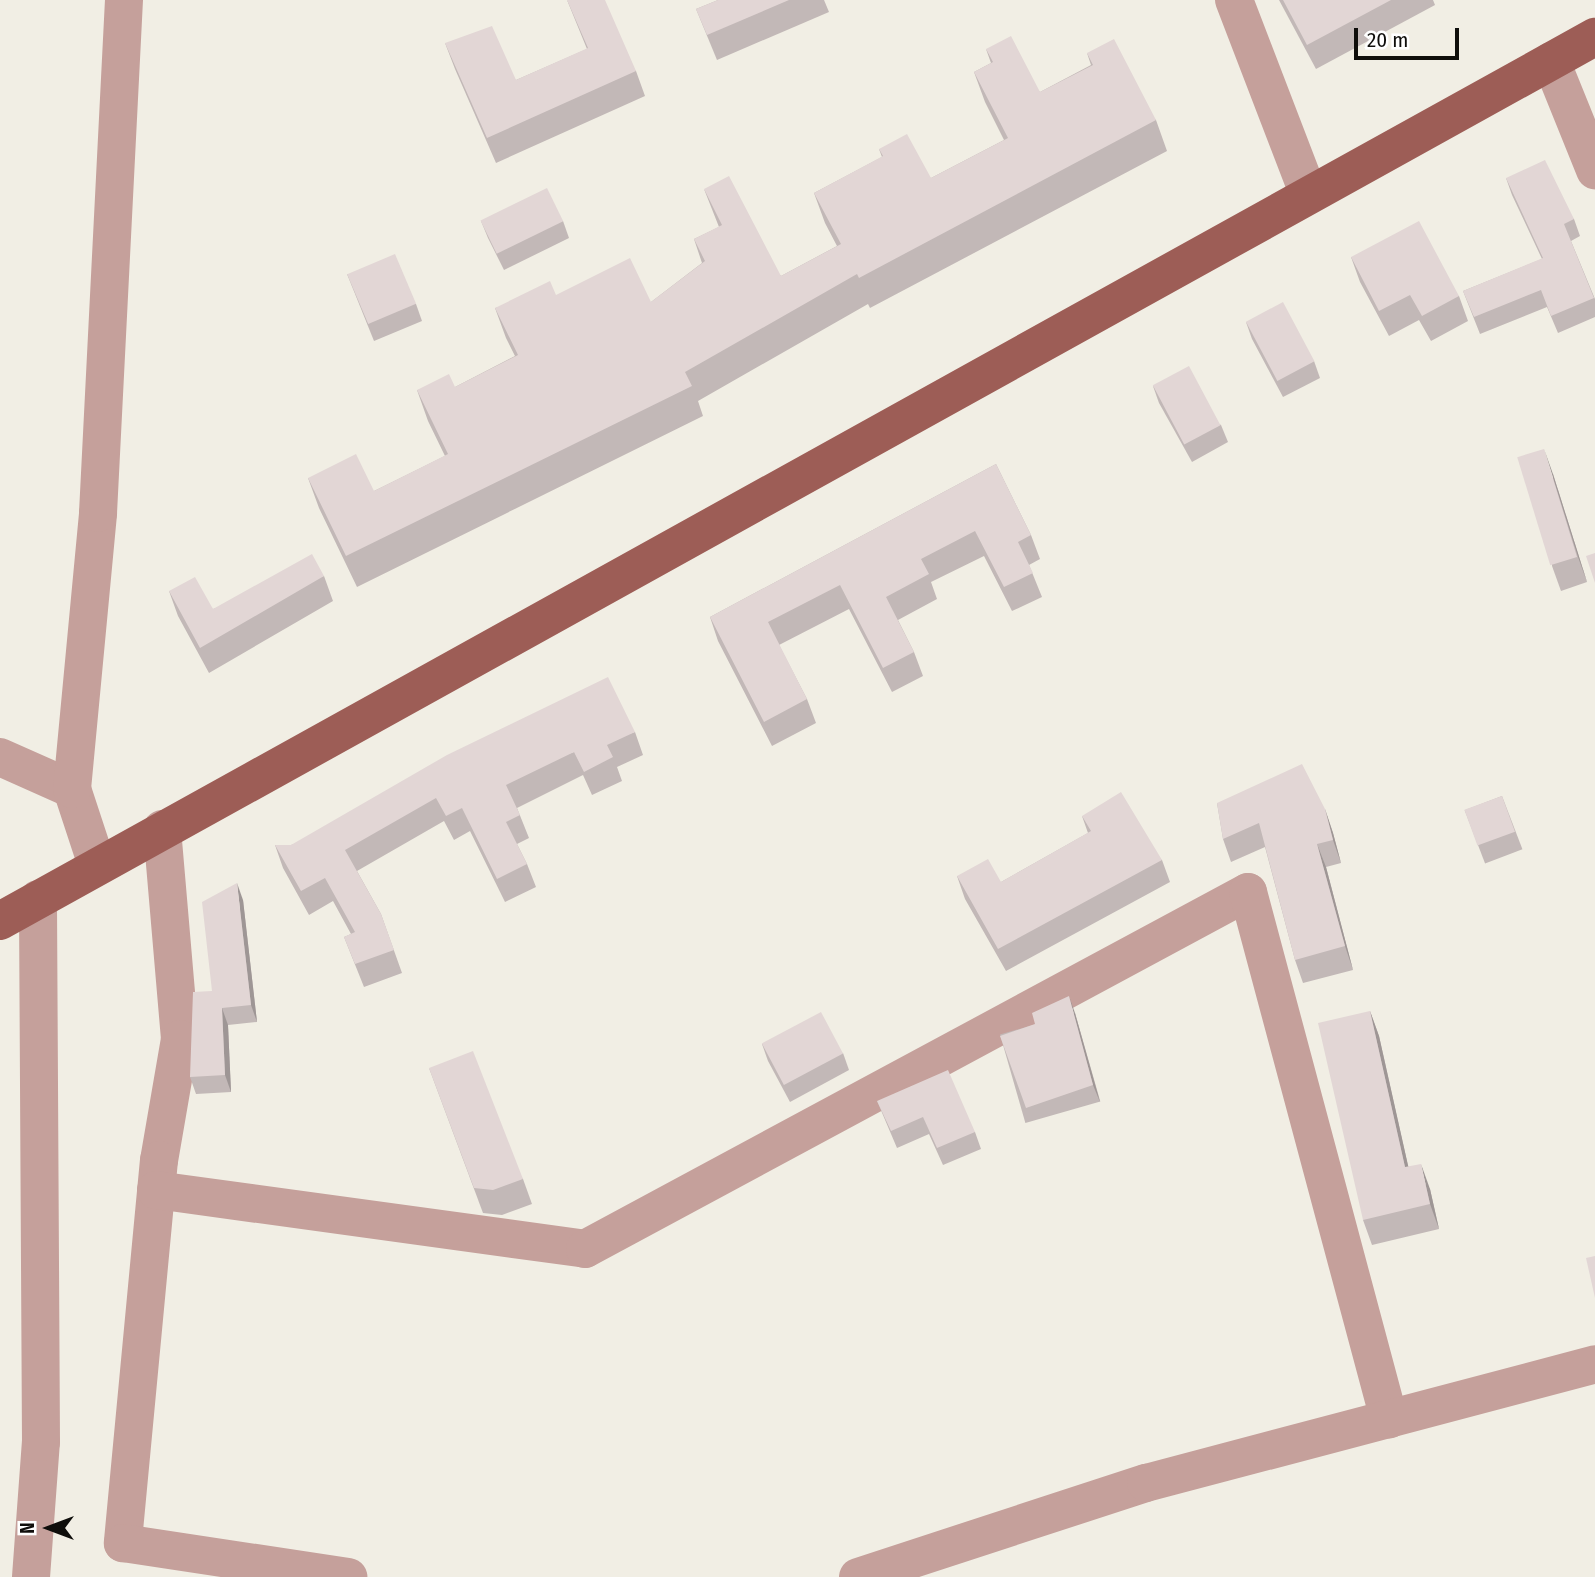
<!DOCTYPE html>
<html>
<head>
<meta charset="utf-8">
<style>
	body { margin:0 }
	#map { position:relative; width:1595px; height:1577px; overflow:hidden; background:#f1eee4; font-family:"Fira Sans Condensed",sans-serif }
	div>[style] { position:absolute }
	.minor>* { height:38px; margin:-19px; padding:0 19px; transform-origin:19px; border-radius:19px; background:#c5a09b }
	.major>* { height:38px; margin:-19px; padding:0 19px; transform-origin:19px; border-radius:19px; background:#9d5d56 }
	.wall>* { inset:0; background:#c2b8b7; transform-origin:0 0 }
	.shaded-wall>* { inset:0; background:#9e9695 }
	.building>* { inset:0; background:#e2d6d5; transform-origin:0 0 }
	span { translate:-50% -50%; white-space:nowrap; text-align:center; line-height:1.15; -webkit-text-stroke:5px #fff; paint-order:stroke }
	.north { position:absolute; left:14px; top:1493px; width:70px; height:70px; -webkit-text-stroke:5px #fff; paint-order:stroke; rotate:270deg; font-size:19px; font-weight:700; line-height:28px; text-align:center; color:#0f0e0b }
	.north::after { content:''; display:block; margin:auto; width:24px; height:32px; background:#0f0e0b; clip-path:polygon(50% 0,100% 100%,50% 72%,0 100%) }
	.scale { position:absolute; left:1354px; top:28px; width:105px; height:32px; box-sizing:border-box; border:4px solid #0f0e0b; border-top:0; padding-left:9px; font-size:21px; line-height:24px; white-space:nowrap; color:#0f0e0b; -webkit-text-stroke:5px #fff; paint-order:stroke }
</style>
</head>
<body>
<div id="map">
	<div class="minor">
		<div style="left:1234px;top:0;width:207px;rotate:69deg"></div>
		<div style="left:1551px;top:61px;width:118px;rotate:68deg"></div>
		<div style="left:0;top:757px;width:79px;rotate:24deg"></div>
		<div style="left:162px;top:829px;width:211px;rotate:85.1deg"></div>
		<div style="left:180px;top:1039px;width:123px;rotate:99.8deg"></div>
		<div style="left:159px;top:1160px;width:385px;rotate:95.4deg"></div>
		<div style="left:123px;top:1543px;width:228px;rotate:8.6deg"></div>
		<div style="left:97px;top:865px;width:80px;rotate:-108.2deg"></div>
		<div style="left:72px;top:789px;width:277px;rotate:-84.6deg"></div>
		<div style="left:98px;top:513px;width:514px;rotate:-87.1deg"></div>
		<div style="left:156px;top:1190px;width:433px;rotate:7.8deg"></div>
		<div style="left:585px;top:1249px;width:753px;rotate:-28.3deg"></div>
		<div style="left:1248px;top:892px;width:546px;rotate:75.02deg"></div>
		<div style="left:31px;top:1577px;width:135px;rotate:-85.8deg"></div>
		<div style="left:41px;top:1442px;width:543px;rotate:-90.32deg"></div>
		<div style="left:858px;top:1577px;width:303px;rotate:-18.1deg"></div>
		<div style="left:1146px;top:1483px;width:465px;rotate:-14.8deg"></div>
	</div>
	<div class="major">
		<div style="left:0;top:921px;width:1824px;rotate:-29deg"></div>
	</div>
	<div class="wall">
		<div style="clip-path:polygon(567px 0,636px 71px,645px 96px,496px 163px,455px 69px,445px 43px,516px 80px,587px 49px)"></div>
		<div style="clip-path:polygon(718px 0,824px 0,829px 12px,717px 60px,696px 9px)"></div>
		<div style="clip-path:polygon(1279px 0,1433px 0,1435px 5px,1316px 69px)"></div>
		<div style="clip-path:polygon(986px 49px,1040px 92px,1091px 65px,1087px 53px,1156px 120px,1167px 151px,870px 308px,868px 304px,698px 401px,703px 416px,357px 587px,319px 508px,308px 478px,374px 491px,445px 456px,428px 421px,417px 390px,455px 387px,515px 356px,506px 338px,495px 308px,556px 295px,651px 302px,702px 263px,694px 239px,719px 227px,704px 189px,781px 276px,837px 246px,825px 223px,814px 193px,882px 157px,879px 149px,931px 178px,1004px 140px,985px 102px,974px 72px,991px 63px)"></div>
		<div style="clip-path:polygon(1506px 178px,1574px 219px,1580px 236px,1571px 241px,1595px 299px,1595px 317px,1558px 333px,1547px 307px,1480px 334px,1463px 291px,1542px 259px,1512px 195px)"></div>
		<div style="clip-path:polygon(481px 221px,563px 221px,569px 238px,504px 270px,488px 238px)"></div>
		<div style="clip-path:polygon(1351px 257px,1459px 296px,1468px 321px,1431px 341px,1419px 320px,1389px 336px,1360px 282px)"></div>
		<div style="clip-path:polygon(347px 274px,416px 304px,422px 321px,374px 341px)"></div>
		<div style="clip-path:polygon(1246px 322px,1314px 361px,1320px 378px,1283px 397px,1252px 339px)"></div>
		<div style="clip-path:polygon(1153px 386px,1221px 425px,1228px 442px,1192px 462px,1159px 403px)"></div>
		<div style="clip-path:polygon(996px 464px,1031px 535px,1040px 559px,1029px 565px,1042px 597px,1012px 611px,984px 556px,931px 582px,937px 599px,898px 620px,914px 652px,923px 676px,892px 692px,849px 609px,779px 645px,807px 699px,816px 723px,772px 746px,718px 641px,710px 617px)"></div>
		<div style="clip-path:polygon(1553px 474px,1587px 582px,1561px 591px,1552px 566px)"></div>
		<div style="clip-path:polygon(324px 576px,333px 601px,209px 673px,178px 616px,169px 591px,213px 609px)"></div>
		<div style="clip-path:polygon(635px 732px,643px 755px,617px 767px,622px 781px,592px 795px,583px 775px,517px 808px,529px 838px,517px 844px,527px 864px,536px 887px,505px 902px,470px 831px,454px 840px,444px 821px,357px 871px,381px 914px,402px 973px,364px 987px,344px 937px,351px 934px,333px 901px,309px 915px,283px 868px,275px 845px,291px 845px)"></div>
		<div style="left:1502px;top:796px;width:57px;height:40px;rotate:69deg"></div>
		<div style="clip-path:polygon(1217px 803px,1325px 809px,1333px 833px,1341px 863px,1326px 867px,1353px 970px,1303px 983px,1295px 960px,1265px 847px,1231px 862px,1223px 839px)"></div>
		<div style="clip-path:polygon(1082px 816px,1162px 860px,1170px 882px,1006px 971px,965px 899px,957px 876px,1001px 882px,1088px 833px)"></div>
		<div style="clip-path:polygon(243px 900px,257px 1022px,228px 1025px,231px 1092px,196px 1094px,190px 1077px,212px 991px)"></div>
		<div style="clip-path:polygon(1370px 1011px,1379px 1036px,1408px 1166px,1430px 1189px,1439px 1229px,1372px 1245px,1363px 1220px)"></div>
		<div style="left:1075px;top:1013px;width:92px;height:78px;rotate:74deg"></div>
		<div style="clip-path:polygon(762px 1044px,843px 1053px,849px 1070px,790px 1102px,768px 1061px)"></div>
		<div style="clip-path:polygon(429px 1068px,523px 1179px,532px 1204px,502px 1215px,483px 1213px)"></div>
		<div style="clip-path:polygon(877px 1101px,975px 1132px,981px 1149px,943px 1165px,929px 1134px,897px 1148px)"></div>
	</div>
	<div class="shaded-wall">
		<div style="clip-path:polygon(1544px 449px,1553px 474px,1587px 582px,1578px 557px)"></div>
		<div style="clip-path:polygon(1325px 809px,1333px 833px,1341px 863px,1333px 840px)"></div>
		<div style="clip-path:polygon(1317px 844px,1326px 867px,1353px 970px,1345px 946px)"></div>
		<div style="clip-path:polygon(237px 883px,243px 900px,257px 1022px,251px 1005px)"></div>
		<div style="clip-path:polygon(1069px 996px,1075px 1013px,1100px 1102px,1093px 1085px)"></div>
		<div style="clip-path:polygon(222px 1008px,228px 1025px,231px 1092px,225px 1075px)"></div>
		<div style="clip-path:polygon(1370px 1011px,1379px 1036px,1414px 1192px,1405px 1167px)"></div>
		<div style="clip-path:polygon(1421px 1164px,1430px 1189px,1439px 1229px,1430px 1204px)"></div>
	</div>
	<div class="building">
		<div style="clip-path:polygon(567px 0,605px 0,636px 71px,487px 138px,445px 43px,492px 26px,516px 80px,588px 48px)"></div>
		<div style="clip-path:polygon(718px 0,789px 0,707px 35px,696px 9px)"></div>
		<div style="clip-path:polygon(1283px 0,1391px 0,1307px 45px)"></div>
		<div style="clip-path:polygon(1011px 36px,1040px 92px,1093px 65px,1087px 53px,1114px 39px,1156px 120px,859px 278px,857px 274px,685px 372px,692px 386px,346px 556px,308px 478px,356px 454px,374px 491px,448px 454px,417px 390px,449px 374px,455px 387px,518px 355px,495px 308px,550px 281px,556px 295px,630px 258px,651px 302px,705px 261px,694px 239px,722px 225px,704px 189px,729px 176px,781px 276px,841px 244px,814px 193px,883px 156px,879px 149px,907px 134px,931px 178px,1008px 138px,974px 72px,993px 62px,986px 49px)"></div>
		<div style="clip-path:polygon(1545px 160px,1574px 219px,1564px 224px,1594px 298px,1551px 316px,1541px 290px,1474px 317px,1463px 291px,1543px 258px,1506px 178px)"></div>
		<div style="left:547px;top:188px;width:37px;height:74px;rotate:64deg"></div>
		<div style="clip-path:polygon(1419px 221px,1459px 296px,1422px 316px,1410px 295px,1379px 311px,1351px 257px)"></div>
		<div style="left:395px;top:254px;width:54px;height:52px;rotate:67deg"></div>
		<div style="left:1283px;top:302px;width:67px;height:42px;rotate:62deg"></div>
		<div style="left:1189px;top:366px;width:67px;height:41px;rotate:62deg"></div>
		<div style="left:1544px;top:449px;width:113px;height:28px;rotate:73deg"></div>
		<div style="clip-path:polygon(996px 464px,1031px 535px,1018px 542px,1033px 573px,1004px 587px,975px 531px,921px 559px,929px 574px,886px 597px,914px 652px,883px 668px,840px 585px,768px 622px,807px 699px,764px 722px,710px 617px)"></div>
		<div style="clip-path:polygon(1595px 553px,1595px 583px,1586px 556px)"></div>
		<div style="clip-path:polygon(312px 554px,324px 576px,200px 648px,169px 591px,195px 577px,213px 609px)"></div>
		<div style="clip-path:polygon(608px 677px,635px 732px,607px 745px,613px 757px,584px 772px,574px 752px,506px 785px,520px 815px,506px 822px,527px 864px,497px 879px,462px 808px,446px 816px,436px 798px,345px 850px,381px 914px,394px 950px,355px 964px,344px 937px,355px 932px,325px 878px,301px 891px,275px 845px,291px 845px,447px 755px)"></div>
		<div style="clip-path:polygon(1302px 764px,1325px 809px,1333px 840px,1317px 844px,1345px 946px,1295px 960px,1259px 823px,1223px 839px,1217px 803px)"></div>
		<div style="clip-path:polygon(1121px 792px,1162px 860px,998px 949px,957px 876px,988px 859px,1001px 882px,1091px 831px,1082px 816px)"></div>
		<div style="left:1502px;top:796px;width:38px;height:40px;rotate:70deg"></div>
		<div style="clip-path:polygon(237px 883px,251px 1005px,222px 1008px,225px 1075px,190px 1077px,193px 992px,212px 991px,202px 902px)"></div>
		<div style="clip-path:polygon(1069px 996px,1093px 1085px,1026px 1108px,1000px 1036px,1035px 1024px,1032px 1013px)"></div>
		<div style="clip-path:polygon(1370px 1011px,1405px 1167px,1421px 1164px,1430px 1204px,1363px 1220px,1318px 1023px)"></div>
		<div style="left:821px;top:1012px;width:47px;height:67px;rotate:62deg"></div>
		<div style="clip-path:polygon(473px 1051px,523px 1179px,493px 1190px,474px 1188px,429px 1068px)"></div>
		<div style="clip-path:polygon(948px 1070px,975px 1132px,937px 1148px,923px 1117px,891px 1131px,877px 1101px)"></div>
		<div style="clip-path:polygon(1595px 1256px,1595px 1298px,1586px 1258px)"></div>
	</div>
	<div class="north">N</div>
	<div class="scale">20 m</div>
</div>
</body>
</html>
